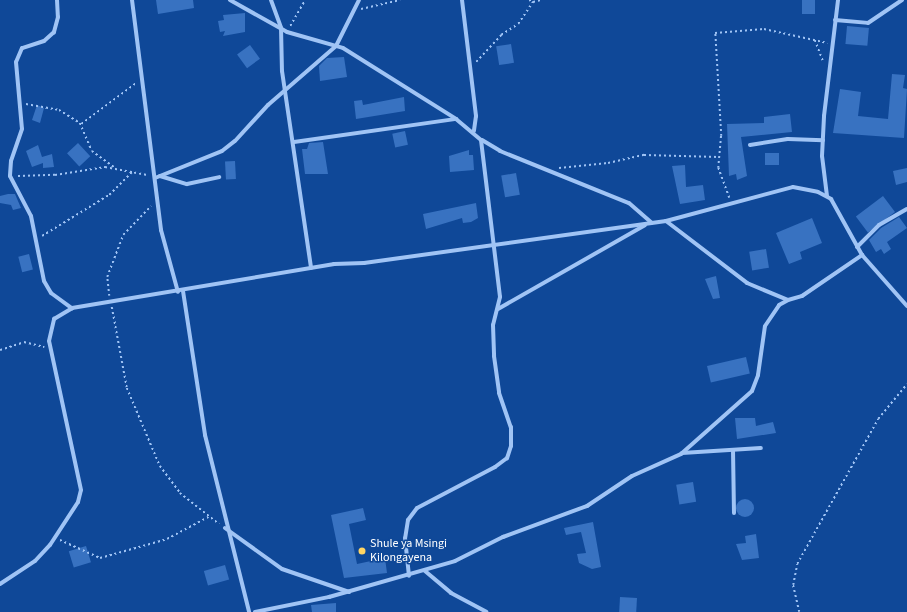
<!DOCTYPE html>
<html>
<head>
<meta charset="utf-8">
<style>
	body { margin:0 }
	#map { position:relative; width:907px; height:612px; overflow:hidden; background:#0f4898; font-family:"Source Sans 3",sans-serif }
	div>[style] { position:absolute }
	.building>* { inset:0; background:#3872c1; transform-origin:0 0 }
	.round { border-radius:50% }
	.path>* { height:1.5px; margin-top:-0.75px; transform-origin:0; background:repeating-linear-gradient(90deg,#a0c4f5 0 2px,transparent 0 5px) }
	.minor>* { height:4px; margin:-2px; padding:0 2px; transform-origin:2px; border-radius:2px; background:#a0c4f5 }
	.dots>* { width:11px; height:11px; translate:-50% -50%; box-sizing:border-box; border:2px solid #0f4898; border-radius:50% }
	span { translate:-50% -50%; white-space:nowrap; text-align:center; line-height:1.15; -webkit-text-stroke:3px #0f4898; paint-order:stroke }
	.poi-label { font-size:12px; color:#fff }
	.left { translate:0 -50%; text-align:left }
</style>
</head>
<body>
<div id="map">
	<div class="building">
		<div style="clip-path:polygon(156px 0,193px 0,194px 8px,158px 14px)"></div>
		<div style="left:802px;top:0;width:13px;height:14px"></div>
		<div style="clip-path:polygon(245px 13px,245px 32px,223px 36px,225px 31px,220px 32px,218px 21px,224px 20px,223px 15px)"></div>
		<div style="left:847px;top:26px;width:22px;height:18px;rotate:5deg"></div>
		<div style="left:511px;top:44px;width:19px;height:15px;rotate:81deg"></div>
		<div style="left:250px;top:45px;width:17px;height:16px;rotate:54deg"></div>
		<div style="clip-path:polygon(344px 57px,347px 77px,320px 81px,319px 66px,327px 58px)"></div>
		<div style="clip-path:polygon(892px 74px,905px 75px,903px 88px,907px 89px,904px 138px,833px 133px,840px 89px,861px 92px,858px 116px,888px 119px)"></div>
		<div style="clip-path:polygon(404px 97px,405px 111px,356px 119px,354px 101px,362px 100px,363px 105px)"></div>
		<div style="clip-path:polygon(37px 105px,44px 108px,40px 123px,32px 120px)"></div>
		<div style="clip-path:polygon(790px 114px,792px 132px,741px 137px,747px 176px,737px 180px,736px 174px,729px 176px,727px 124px,764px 123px,764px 117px)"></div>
		<div style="left:405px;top:131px;width:14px;height:13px;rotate:78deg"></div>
		<div style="clip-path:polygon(323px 142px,328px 174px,305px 174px,302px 149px,307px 149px,309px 143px)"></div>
		<div style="left:78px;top:143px;width:18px;height:15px;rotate:47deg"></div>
		<div style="clip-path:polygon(38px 145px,42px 157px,52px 154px,54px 167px,43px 168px,43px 163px,32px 167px,26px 151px)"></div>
		<div style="clip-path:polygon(469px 150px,469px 155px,473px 155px,474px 170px,450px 172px,449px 156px)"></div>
		<div style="left:765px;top:153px;width:14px;height:12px"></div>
		<div style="left:235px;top:161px;width:18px;height:10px;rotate:87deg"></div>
		<div style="clip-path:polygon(685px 165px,686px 187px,703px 185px,705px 200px,680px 204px,672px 166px)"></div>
		<div style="clip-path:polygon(907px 168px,907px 182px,896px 185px,893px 171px)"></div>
		<div style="left:516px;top:173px;width:22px;height:15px;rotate:80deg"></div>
		<div style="clip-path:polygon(8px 194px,15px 194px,21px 208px,13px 210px,11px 205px,0 203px,0 196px)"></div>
		<div style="left:883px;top:196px;width:20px;height:34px;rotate:53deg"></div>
		<div style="clip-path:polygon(476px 203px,478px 218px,471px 222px,463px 223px,462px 218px,426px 229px,423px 214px)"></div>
		<div style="clip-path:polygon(899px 217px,907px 228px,887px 242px,891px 249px,884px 254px,881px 249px,876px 252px,869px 240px,881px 228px)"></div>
		<div style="clip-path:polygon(812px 218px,822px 243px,800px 252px,802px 259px,789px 264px,776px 233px)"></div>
		<div style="left:766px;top:249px;width:19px;height:17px;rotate:81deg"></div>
		<div style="left:29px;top:254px;width:16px;height:11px;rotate:76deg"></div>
		<div style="clip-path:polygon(716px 276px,720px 298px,713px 299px,705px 279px)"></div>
		<div style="left:746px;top:357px;width:17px;height:40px;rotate:77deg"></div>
		<div style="clip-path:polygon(735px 418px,755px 418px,756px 426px,773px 422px,776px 433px,737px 439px)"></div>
		<div style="left:693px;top:482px;width:20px;height:17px;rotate:81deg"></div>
		<div class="round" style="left:736px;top:499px;width:18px;height:18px"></div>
		<div style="clip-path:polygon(363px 508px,366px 520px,349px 524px,357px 564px,385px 558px,387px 573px,344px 578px,331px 515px)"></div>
		<div style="clip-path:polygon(593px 522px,601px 567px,592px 569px,579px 563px,577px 554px,586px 553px,581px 532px,566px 535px,564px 528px)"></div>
		<div style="clip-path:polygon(756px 534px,759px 558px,742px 560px,736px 544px,746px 543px,745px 536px)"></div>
		<div style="left:86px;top:546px;width:17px;height:18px;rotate:73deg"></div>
		<div style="left:225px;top:565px;width:15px;height:22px;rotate:74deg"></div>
		<div style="left:620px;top:597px;width:17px;height:15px;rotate:3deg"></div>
		<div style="clip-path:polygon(336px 603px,336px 612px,312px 612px,311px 605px)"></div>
	</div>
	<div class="path">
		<div style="left:529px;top:0;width:4px;rotate:27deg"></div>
		<div style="left:361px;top:9px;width:40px;rotate:-13deg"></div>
		<div style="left:290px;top:26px;width:30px;rotate:-60deg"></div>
		<div style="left:815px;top:40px;width:22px;rotate:69deg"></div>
		<div style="left:476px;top:62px;width:37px;rotate:-47deg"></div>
		<div style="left:501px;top:35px;width:20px;rotate:-33deg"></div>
		<div style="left:518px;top:24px;width:27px;rotate:-56deg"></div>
		<div style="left:533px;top:2px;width:8px;rotate:-14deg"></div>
		<div style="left:26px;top:104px;width:34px;rotate:10deg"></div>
		<div style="left:59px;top:110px;width:25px;rotate:32deg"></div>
		<div style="left:80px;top:123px;width:30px;rotate:67deg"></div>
		<div style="left:92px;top:151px;width:27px;rotate:36deg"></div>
		<div style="left:81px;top:124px;width:69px;rotate:-36.7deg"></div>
		<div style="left:559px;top:168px;width:49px;rotate:-5.8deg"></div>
		<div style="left:608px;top:163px;width:37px;rotate:-13deg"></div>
		<div style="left:644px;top:155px;width:75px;rotate:1.5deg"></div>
		<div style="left:18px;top:176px;width:37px;rotate:-2deg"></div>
		<div style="left:55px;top:175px;width:51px;rotate:-9.1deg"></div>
		<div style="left:105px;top:167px;width:43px;rotate:10.8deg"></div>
		<div style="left:729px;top:198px;width:32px;rotate:-110deg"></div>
		<div style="left:718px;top:168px;width:32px;rotate:-85deg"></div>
		<div style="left:721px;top:136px;width:103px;rotate:-93.3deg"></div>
		<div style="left:715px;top:33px;width:49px;rotate:-4.7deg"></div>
		<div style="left:764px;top:29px;width:65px;rotate:12.5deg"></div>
		<div style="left:42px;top:236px;width:79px;rotate:-31.5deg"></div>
		<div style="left:109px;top:195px;width:33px;rotate:-45deg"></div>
		<div style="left:109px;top:296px;width:19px;rotate:-96deg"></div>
		<div style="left:107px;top:277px;width:45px;rotate:-69.1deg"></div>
		<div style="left:123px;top:235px;width:40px;rotate:-46deg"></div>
		<div style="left:112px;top:307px;width:82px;rotate:79.5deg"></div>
		<div style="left:127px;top:388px;width:85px;rotate:67.1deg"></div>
		<div style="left:160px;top:466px;width:34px;rotate:53deg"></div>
		<div style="left:180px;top:493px;width:50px;rotate:38.5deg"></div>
		<div style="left:0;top:350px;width:25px;rotate:-18deg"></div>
		<div style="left:24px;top:342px;width:21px;rotate:14deg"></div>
		<div style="left:60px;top:540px;width:44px;rotate:24.2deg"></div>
		<div style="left:100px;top:558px;width:70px;rotate:-15.8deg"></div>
		<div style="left:167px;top:539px;width:47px;rotate:-28.2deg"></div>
		<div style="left:799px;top:612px;width:28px;rotate:-103deg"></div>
		<div style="left:793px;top:585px;width:21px;rotate:-79deg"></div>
		<div style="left:797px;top:564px;width:166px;rotate:-60.8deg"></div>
		<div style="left:878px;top:419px;width:45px;rotate:-50.4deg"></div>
	</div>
	<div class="minor">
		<div style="left:57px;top:0;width:17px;rotate:87deg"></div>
		<div style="left:58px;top:17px;width:16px;rotate:105deg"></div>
		<div style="left:54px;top:32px;width:13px;rotate:138deg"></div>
		<div style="left:44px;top:41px;width:23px;rotate:162deg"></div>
		<div style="left:22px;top:48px;width:15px;rotate:113deg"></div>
		<div style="left:16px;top:62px;width:67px;rotate:84.9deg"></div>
		<div style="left:22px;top:129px;width:34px;rotate:109deg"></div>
		<div style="left:11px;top:161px;width:15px;rotate:94deg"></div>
		<div style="left:10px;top:176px;width:45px;rotate:62.3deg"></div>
		<div style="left:31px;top:216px;width:66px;rotate:78.7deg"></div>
		<div style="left:44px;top:281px;width:14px;rotate:60deg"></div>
		<div style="left:51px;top:293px;width:26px;rotate:36deg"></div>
		<div style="left:132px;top:0;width:232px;rotate:82.8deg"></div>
		<div style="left:161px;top:230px;width:64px;rotate:74.7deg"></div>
		<div style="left:230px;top:0;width:65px;rotate:29.3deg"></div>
		<div style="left:287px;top:32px;width:58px;rotate:15.9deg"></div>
		<div style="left:343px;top:48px;width:133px;rotate:32.1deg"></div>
		<div style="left:456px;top:119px;width:33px;rotate:40deg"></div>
		<div style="left:481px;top:140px;width:158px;rotate:83.1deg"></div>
		<div style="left:500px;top:297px;width:29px;rotate:104deg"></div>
		<div style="left:493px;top:325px;width:31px;rotate:88deg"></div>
		<div style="left:494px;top:356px;width:37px;rotate:82deg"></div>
		<div style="left:499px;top:393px;width:36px;rotate:71deg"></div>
		<div style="left:511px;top:427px;width:19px;rotate:90deg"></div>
		<div style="left:511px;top:446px;width:13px;rotate:108deg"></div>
		<div style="left:507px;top:458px;width:15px;rotate:143deg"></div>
		<div style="left:495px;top:467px;width:88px;rotate:152.3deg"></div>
		<div style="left:417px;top:508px;width:15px;rotate:127deg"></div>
		<div style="left:408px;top:520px;width:18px;rotate:99deg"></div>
		<div style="left:405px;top:538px;width:38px;rotate:84deg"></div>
		<div style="left:271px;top:0;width:30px;rotate:70deg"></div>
		<div style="left:281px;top:28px;width:43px;rotate:88.7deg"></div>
		<div style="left:282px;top:71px;width:199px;rotate:81.6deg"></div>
		<div style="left:462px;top:0;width:117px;rotate:83.1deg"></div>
		<div style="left:476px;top:116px;width:15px;rotate:98deg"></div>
		<div style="left:835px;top:20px;width:33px;rotate:5deg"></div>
		<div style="left:868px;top:23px;width:41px;rotate:-34.1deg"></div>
		<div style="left:482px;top:140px;width:21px;rotate:31deg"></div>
		<div style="left:500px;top:151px;width:139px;rotate:22deg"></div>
		<div style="left:629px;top:203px;width:30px;rotate:41deg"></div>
		<div style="left:294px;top:142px;width:164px;rotate:-8.1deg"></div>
		<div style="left:750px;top:145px;width:38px;rotate:-9deg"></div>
		<div style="left:788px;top:139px;width:35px;rotate:2deg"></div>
		<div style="left:160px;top:176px;width:28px;rotate:17deg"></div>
		<div style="left:187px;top:184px;width:33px;rotate:-12deg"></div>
		<div style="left:155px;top:178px;width:72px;rotate:-21.9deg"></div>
		<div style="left:222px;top:151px;width:16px;rotate:-38deg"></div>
		<div style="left:235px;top:141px;width:49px;rotate:-47.5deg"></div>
		<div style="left:268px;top:105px;width:90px;rotate:-40.9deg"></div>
		<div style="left:336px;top:46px;width:51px;rotate:-63.4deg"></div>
		<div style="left:827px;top:196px;width:40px;rotate:-97.1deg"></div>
		<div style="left:822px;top:156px;width:40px;rotate:-87.1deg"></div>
		<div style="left:824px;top:116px;width:117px;rotate:-83.1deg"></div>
		<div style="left:666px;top:221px;width:102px;rotate:37.4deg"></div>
		<div style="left:747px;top:283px;width:44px;rotate:22.5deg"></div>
		<div style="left:788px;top:300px;width:15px;rotate:-16deg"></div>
		<div style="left:802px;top:296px;width:73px;rotate:-34.3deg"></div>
		<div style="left:857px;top:247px;width:31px;rotate:-45deg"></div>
		<div style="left:879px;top:225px;width:32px;rotate:-30deg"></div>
		<div style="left:183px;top:291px;width:146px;rotate:81.3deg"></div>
		<div style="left:205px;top:435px;width:182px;rotate:76deg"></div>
		<div style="left:498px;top:309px;width:169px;rotate:-29.7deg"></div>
		<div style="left:733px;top:450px;width:63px;rotate:89.1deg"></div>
		<div style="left:682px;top:453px;width:79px;rotate:-3.6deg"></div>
		<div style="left:225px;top:528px;width:70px;rotate:35.7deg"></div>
		<div style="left:282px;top:569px;width:71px;rotate:18.9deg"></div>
		<div style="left:425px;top:571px;width:34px;rotate:40deg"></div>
		<div style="left:451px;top:593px;width:40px;rotate:28deg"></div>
		<div style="left:0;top:584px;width:42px;rotate:-33.3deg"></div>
		<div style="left:35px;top:561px;width:22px;rotate:-47deg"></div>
		<div style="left:50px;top:545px;width:51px;rotate:-56.9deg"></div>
		<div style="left:78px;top:502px;width:12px;rotate:-76deg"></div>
		<div style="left:81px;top:490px;width:152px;rotate:-102.1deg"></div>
		<div style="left:49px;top:341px;width:23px;rotate:-77deg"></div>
		<div style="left:54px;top:319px;width:21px;rotate:-31deg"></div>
		<div style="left:72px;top:308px;width:266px;rotate:-9.5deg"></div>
		<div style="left:334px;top:264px;width:30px;rotate:-2deg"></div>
		<div style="left:364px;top:263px;width:305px;rotate:-7.9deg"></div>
		<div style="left:666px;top:221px;width:131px;rotate:-15deg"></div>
		<div style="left:793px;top:187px;width:25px;rotate:11deg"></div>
		<div style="left:818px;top:192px;width:15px;rotate:28deg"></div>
		<div style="left:831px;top:199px;width:64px;rotate:61deg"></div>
		<div style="left:862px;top:255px;width:68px;rotate:48.6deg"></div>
		<div style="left:255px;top:612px;width:76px;rotate:-11.5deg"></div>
		<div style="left:329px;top:597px;width:131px;rotate:-15.9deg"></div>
		<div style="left:455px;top:561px;width:54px;rotate:-26.6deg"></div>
		<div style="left:503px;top:537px;width:90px;rotate:-20.3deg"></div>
		<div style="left:587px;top:506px;width:54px;rotate:-33.7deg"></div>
		<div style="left:632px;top:476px;width:54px;rotate:-24.2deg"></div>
		<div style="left:681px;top:454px;width:95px;rotate:-41.6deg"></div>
		<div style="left:752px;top:391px;width:17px;rotate:-69deg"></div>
		<div style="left:758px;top:375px;width:49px;rotate:-81.9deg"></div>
		<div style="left:765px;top:326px;width:25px;rotate:-56deg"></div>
		<div style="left:779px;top:305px;width:10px;rotate:-29deg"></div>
	</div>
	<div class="dots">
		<div style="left:362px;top:551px;background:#ffd563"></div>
	</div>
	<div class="poi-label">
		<span class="left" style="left:370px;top:551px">Shule ya Msingi<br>Kilongayena</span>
	</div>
</div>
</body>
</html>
